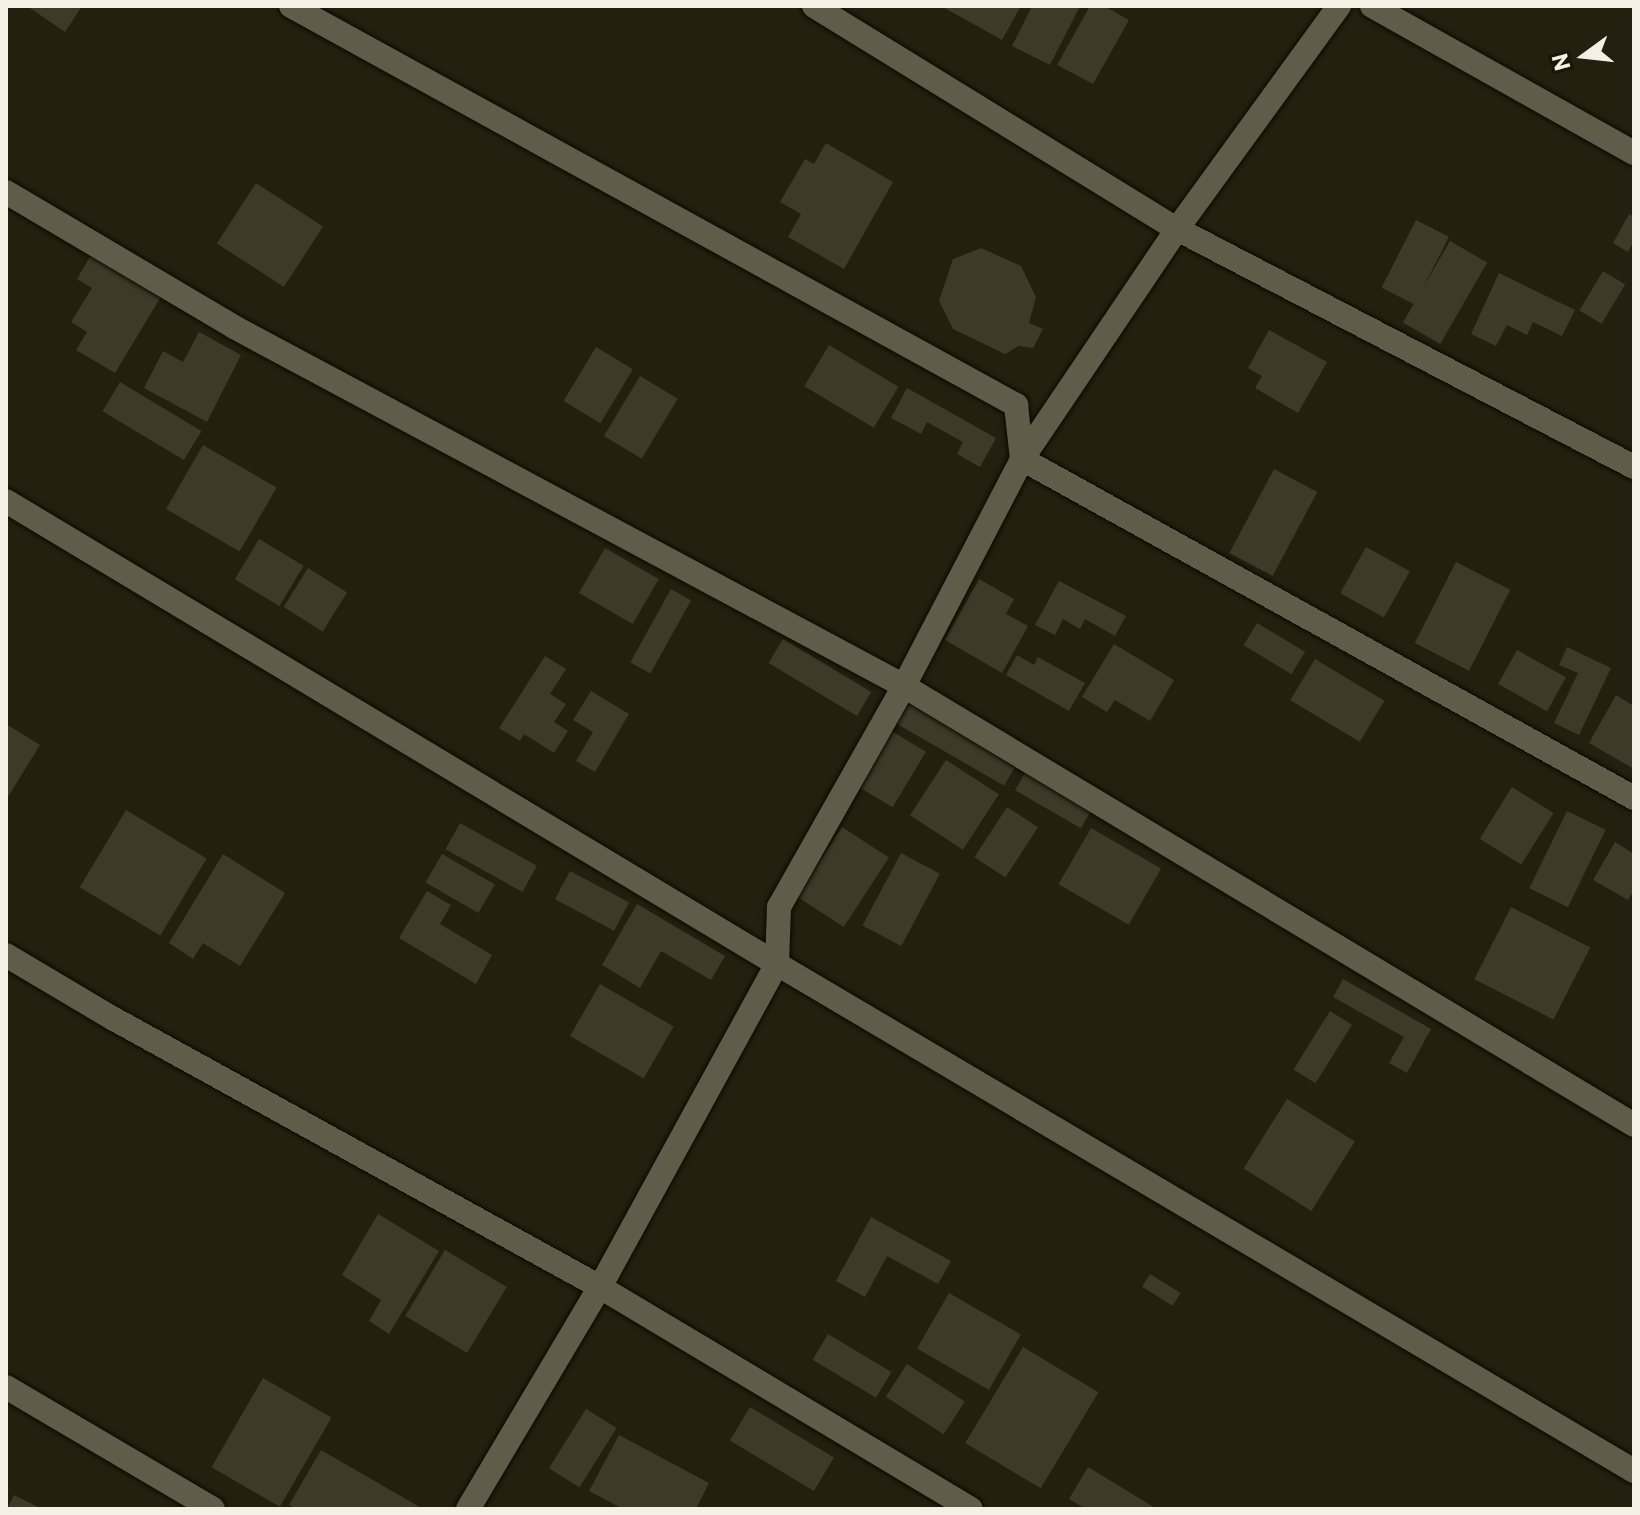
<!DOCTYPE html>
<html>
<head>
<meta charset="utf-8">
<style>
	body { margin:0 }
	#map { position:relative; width:1640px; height:1515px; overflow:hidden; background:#241f0f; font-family:Commissioner,sans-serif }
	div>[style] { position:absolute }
	.building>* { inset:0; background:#3f3928; transform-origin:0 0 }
	.roads { filter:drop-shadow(0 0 2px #0d0800) drop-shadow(0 0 2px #0d0800) }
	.minor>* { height:24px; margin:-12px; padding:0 12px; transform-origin:12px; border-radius:12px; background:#615b49 }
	span { translate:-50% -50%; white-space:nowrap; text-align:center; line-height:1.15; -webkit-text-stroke:6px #1b1506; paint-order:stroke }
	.frame { position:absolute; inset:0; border:8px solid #f4f0e6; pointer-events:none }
	.north { position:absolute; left:1544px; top:16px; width:80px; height:80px; -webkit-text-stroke:6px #1b1506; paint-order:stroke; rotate:255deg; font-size:22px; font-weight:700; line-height:32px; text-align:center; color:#f4f0e6 }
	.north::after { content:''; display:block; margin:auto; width:28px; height:36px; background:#f4f0e6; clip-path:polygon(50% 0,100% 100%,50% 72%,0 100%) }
</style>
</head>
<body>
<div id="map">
	<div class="building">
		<div style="clip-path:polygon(27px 6px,82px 6px,65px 32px)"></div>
		<div style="clip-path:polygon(941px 6px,1021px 6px,1002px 40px)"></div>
		<div style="clip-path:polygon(1032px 6px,1080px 6px,1050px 65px,1012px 46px)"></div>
		<div style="clip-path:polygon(1090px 6px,1104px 6px,1129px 20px,1093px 84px,1057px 65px)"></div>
		<div style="clip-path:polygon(826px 143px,893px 182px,844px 269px,788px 237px,801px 214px,780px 202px,805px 159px,814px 164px)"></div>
		<div style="left:256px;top:183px;width:80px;height:72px;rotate:33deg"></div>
		<div style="clip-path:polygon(1629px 214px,1634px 217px,1634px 241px,1628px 252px,1613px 243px)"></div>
		<div style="left:1416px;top:220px;width:37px;height:76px;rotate:27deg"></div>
		<div style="left:1450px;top:241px;width:43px;height:94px;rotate:30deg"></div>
		<div style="clip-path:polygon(981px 248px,1021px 266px,1036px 297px,1029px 323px,1043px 329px,1033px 348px,1019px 346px,1005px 354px,953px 329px,939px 301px,953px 259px)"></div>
		<div style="clip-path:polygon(92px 253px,162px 295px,115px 373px,76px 350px,87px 332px,71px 322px,92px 288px,77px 279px)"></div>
		<div style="left:1603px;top:271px;width:26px;height:46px;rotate:31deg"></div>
		<div style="clip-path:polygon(1499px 273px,1575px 310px,1562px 336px,1533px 322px,1527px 335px,1507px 325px,1496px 346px,1471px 334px)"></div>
		<div style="clip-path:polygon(1269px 330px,1327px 362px,1298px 413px,1255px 388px,1262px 376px,1248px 368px)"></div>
		<div style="clip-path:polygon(199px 332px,241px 355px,207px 422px,144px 388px,163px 351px,183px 362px)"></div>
		<div style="left:829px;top:345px;width:81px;height:48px;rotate:31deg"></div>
		<div style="left:596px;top:347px;width:43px;height:63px;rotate:31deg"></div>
		<div style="left:640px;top:376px;width:44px;height:70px;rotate:31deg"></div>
		<div style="left:120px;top:382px;width:95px;height:34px;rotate:31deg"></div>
		<div style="clip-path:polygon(907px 388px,996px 438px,980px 467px,957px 454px,963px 442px,927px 422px,921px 434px,891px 418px)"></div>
		<div style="left:203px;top:445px;width:85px;height:74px;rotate:30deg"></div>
		<div style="left:1274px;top:469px;width:49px;height:95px;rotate:28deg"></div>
		<div style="left:259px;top:539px;width:52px;height:47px;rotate:31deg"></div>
		<div style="left:1366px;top:547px;width:50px;height:53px;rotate:29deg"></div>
		<div style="left:605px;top:548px;width:62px;height:52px;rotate:30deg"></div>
		<div style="left:1456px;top:562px;width:61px;height:91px;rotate:27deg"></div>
		<div style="left:308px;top:568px;width:46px;height:46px;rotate:32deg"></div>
		<div style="clip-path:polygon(979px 579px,1014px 599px,1006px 614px,1028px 626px,1002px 673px,945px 640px)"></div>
		<div style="clip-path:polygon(1059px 581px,1126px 616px,1115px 636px,1085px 619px,1080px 629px,1063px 619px,1055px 635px,1035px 625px)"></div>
		<div style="left:671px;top:589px;width:23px;height:84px;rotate:29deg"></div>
		<div style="left:1257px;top:623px;width:56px;height:26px;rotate:31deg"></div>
		<div style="left:783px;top:639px;width:103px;height:28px;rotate:31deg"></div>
		<div style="clip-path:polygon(1114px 644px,1174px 680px,1150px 721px,1115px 700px,1107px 712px,1082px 697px)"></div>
		<div style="clip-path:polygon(1567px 647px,1611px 668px,1579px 735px,1554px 723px,1578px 673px,1559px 665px)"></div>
		<div style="left:1517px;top:650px;width:56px;height:39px;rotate:29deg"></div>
		<div style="clip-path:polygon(1017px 655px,1034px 665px,1038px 657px,1085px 683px,1069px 711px,1006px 675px)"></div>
		<div style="clip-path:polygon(545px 656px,566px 669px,550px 694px,566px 704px,554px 722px,568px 731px,554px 753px,524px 734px,520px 741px,499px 728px)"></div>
		<div style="left:1315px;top:659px;width:81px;height:48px;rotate:31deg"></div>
		<div style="clip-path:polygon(591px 691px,629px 714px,595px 772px,576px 761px,593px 732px,573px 720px)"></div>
		<div style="left:911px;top:695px;width:126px;height:32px;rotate:30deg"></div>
		<div style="clip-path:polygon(1616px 695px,1634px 706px,1634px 769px,1589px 743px)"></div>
		<div style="clip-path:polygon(6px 724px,40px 745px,6px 800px)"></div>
		<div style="left:890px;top:730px;width:42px;height:65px;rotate:31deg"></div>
		<div style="left:946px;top:760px;width:63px;height:66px;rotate:33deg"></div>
		<div style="left:1029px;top:766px;width:76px;height:28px;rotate:30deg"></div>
		<div style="left:1512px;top:787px;width:49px;height:61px;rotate:32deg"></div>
		<div style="left:1007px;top:807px;width:37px;height:60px;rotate:33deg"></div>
		<div style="left:126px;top:810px;width:94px;height:90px;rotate:31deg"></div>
		<div style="left:1567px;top:811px;width:43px;height:86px;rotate:26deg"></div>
		<div style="left:460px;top:823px;width:88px;height:30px;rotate:29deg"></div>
		<div style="left:842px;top:827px;width:56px;height:83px;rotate:33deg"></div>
		<div style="left:1091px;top:828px;width:81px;height:65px;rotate:30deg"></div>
		<div style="clip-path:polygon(1615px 842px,1634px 854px,1634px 890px,1628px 900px,1593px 880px)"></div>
		<div style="left:901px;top:853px;width:44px;height:82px;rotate:28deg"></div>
		<div style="clip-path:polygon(223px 854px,285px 893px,240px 966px,203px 943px,193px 959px,169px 943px)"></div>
		<div style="left:442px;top:854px;width:61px;height:33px;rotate:30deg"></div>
		<div style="left:570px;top:871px;width:67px;height:32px;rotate:28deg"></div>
		<div style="clip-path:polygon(427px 891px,451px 905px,440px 924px,492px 955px,476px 984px,399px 938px)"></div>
		<div style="clip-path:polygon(637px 904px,725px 956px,711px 980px,661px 951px,640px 988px,602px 965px)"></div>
		<div style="left:1511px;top:907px;width:89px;height:81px;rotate:27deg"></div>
		<div style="clip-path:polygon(1343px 979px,1431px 1029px,1407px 1073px,1389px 1063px,1404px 1037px,1333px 997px)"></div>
		<div style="left:600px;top:984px;width:85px;height:60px;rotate:30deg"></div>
		<div style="left:1330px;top:1011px;width:26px;height:69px;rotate:32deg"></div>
		<div style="left:1287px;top:1099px;width:80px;height:82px;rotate:32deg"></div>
		<div style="clip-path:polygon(378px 1214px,439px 1251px,389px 1334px,369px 1321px,381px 1300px,342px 1275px)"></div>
		<div style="clip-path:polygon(871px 1217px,951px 1261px,938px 1284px,887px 1256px,865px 1297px,836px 1281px)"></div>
		<div style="left:445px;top:1250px;width:72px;height:77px;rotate:31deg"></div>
		<div style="left:1150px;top:1274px;width:36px;height:15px;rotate:32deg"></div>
		<div style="left:949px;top:1293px;width:83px;height:64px;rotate:30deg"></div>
		<div style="left:828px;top:1334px;width:74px;height:30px;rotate:31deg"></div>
		<div style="left:1023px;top:1347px;width:88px;height:112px;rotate:31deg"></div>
		<div style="left:907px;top:1364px;width:69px;height:39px;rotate:33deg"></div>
		<div style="left:263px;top:1378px;width:79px;height:103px;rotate:30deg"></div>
		<div style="left:750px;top:1407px;width:98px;height:39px;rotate:31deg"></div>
		<div style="left:586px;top:1409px;width:36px;height:70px;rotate:32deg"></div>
		<div style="clip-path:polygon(619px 1435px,709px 1483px,696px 1509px,623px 1509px,589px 1491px)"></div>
		<div style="clip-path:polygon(321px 1450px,418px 1506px,416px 1509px,297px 1509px,289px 1505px)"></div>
		<div style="clip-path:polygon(1088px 1467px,1157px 1509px,1086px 1509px,1069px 1499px)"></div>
		<div style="clip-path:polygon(14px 1495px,42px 1509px,7px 1509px)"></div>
	</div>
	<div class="roads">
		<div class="minor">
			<div style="left:291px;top:6px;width:828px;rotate:28.83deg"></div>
			<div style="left:1016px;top:405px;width:54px;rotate:83.7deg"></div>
			<div style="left:1022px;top:459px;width:700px;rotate:28.98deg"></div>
			<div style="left:814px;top:6px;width:426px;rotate:31.6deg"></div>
			<div style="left:1177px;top:229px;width:515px;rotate:27.51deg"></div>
			<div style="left:1372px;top:6px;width:300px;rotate:29.3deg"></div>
			<div style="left:6px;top:192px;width:265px;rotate:30.6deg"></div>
			<div style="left:234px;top:327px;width:760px;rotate:28.18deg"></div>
			<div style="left:904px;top:686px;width:852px;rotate:31.02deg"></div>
			<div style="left:6px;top:501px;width:899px;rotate:30.99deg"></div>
			<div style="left:777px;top:964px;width:996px;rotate:30.61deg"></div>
			<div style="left:6px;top:955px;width:126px;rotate:30.7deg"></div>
			<div style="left:114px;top:1019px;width:555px;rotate:28.87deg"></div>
			<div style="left:600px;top:1287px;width:432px;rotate:30.9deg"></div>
			<div style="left:6px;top:1387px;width:240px;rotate:30.5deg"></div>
			<div style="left:468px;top:1509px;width:258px;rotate:-59.3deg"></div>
			<div style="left:600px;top:1287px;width:368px;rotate:-61.3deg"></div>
			<div style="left:777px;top:964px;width:57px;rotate:-88deg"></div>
			<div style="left:779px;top:907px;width:254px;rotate:-60.5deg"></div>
			<div style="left:904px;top:686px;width:256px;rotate:-62.5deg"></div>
			<div style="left:1022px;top:459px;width:277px;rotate:-56deg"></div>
			<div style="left:1177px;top:229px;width:276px;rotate:-54deg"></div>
		</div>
	</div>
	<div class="frame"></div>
	<div class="north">N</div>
</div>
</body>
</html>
